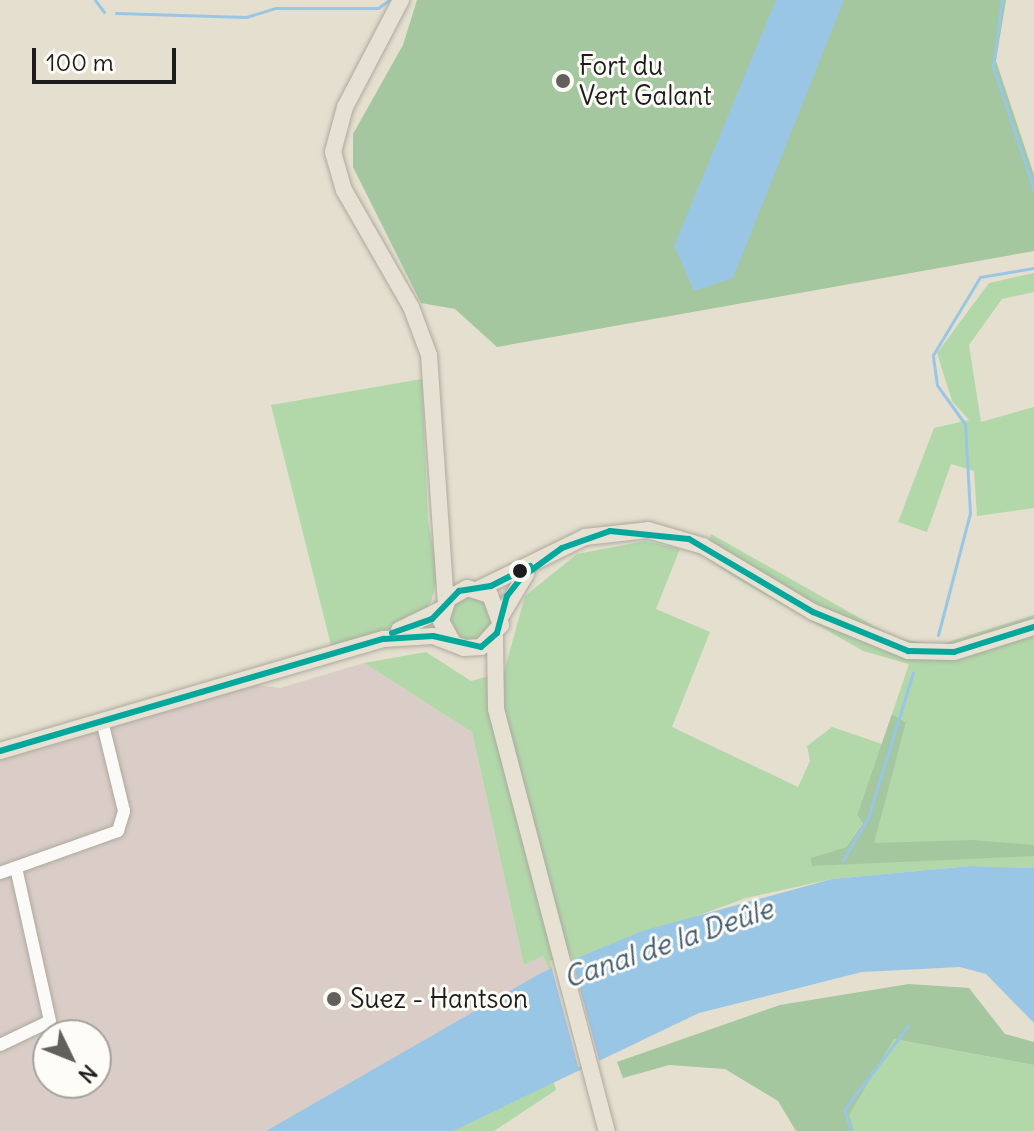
<!DOCTYPE html>
<html>
<head>
<meta charset="utf-8">
<style>
	body { margin:0 }
	#map { position:relative; width:1034px; height:1131px; overflow:hidden; background:#e4dfce; font-family:Delius,sans-serif }
	div>[style] { position:absolute }
	.industrial>* { inset:0; background:#dacdc7 }
	.green>* { inset:0; background:#b2d8aa }
	.forest>* { inset:0; background:#a4c79f }
	.water>* { inset:0; background:#9ac6e6 }
	.pier>* { inset:0; background:#e4dfce; transform-origin:0 0 }
	.stream>* { height:3px; margin:-1.5px; padding:0 1.5px; transform-origin:1.5px; border-radius:1.5px; background:#9ac6e6 }
	.roads { filter:drop-shadow(0 0 2px #aca99e) drop-shadow(0 0 2px #aca99e) }
	.minor>* { height:12px; margin:-6px; padding:0 6px; transform-origin:6px; border-radius:6px; background:#fbfaf8 }
	.major>* { height:16px; margin:-8px; padding:0 8px; transform-origin:8px; border-radius:8px; background:#e7e1d4 }
	.bus-1>* { height:6px; margin:-3px; padding:0 3px; transform-origin:3px; border-radius:3px; background:#03a89c }
	.dots>* { width:22px; height:22px; translate:-50% -50%; box-sizing:border-box; border:4px solid #fdfcf7; border-radius:50% }
	span { translate:-50% -50%; white-space:nowrap; text-align:center; line-height:1.15; -webkit-text-stroke:6px #fdfcf7; paint-order:stroke }
	.poi-label { font-size:26px; color:#1c1c1c }
	.left { translate:0 -50%; text-align:left }
	.water-label { font-size:28px; color:#425c71; font-style:italic }
	.north { position:absolute; left:32px; top:1019px; width:80px; height:80px; box-sizing:border-box; background:#fdfcf7; border:2px solid #a3a29f; border-radius:50%; rotate:133deg; font-size:22px; font-weight:700; line-height:32px; text-align:center; color:#1c1c1c }
	.north::after { content:''; display:block; margin:auto; width:28px; height:36px; background:#62605a; clip-path:polygon(50% 0,100% 100%,50% 72%,0 100%) }
	.scale { position:absolute; left:32px; top:48px; width:144px; height:36px; box-sizing:border-box; border:4px solid #1c1c1c; border-top:0; padding-left:10px; font-size:24px; line-height:28px; white-space:nowrap; color:#1c1c1c; -webkit-text-stroke:6px #fdfcf7; paint-order:stroke }
</style>
</head>
<body>
<div id="map">
	<div class="industrial">
		<div style="clip-path:polygon(evenodd,364px 663px,472px 732px,524px 965px,543px 956px,549px 970px,266px 1131px,0 1131px,0 757px,253px 684px,280px 688px,364px 663px,48px 1035px,96px 1035px,96px 1083px,48px 1083px,48px 1035px)"></div>
	</div>
	<div class="green">
		<div style="clip-path:polygon(1034px 273px,1034px 292px,1002px 299px,969px 345px,981px 422px,1034px 407px,1034px 508px,977px 516px,974px 471px,951px 464px,927px 532px,898px 522px,934px 428px,969px 420px,952px 401px,937px 353px,989px 283px)"></div>
		<div style="clip-path:polygon(422px 379px,428px 520px,438px 575px,431px 602px,417px 621px,332px 649px,271px 405px)"></div>
		<div style="clip-path:polygon(711px 534px,895px 638px,938px 645px,1034px 615px,1034px 845px,873px 843px,906px 724px,892px 714px,909px 664px,863px 651px,733px 576px,704px 556px)"></div>
		<div style="clip-path:polygon(645px 541px,680px 549px,656px 609px,710px 632px,672px 727px,798px 787px,810px 761px,807px 746px,832px 727px,882px 744px,857px 815px,863px 822px,846px 847px,810px 858px,812px 866px,1007px 854px,1034px 856px,1034px 868px,970px 866px,832px 879px,746px 898px,549px 970px,543px 956px,524px 965px,472px 732px,364px 663px,426px 652px,471px 681px,504px 672px,525px 596px,577px 554px)"></div>
		<div style="clip-path:polygon(465px 595px,485px 598px,496px 621px,477px 643px,457px 638px,448px 625px,450px 608px)"></div>
		<div style="clip-path:polygon(894px 1039px,1034px 1065px,1034px 1131px,854px 1131px,848px 1115px)"></div>
		<div style="clip-path:polygon(553px 1080px,556px 1090px,494px 1131px,453px 1131px)"></div>
	</div>
	<div class="forest">
		<div style="clip-path:polygon(417px 0,1006px 0,996px 61px,1034px 175px,1034px 251px,497px 347px,455px 309px,421px 303px,353px 167px,353px 134px,403px 45px)"></div>
		<div style="clip-path:polygon(892px 714px,906px 723px,874px 843px,972px 840px,1034px 845px,1034px 856px,812px 866px,810px 858px,846px 847px,863px 823px,857px 815px)"></div>
		<div style="clip-path:polygon(909px 984px,969px 988px,1005px 1034px,1034px 1042px,1034px 1065px,894px 1039px,849px 1115px,854px 1131px,796px 1131px,778px 1101px,725px 1069px,669px 1065px,623px 1078px,617px 1062px,780px 1005px)"></div>
	</div>
	<div class="water">
		<div style="clip-path:polygon(776px 0,844px 0,733px 278px,694px 291px,674px 246px)"></div>
		<div style="clip-path:polygon(970px 866px,1034px 868px,1034px 1023px,986px 974px,960px 967px,862px 972px,699px 1013px,453px 1131px,266px 1131px,541px 973px,642px 931px,832px 879px)"></div>
	</div>
	<div class="pier">
		<div style="left:571px;top:955px;width:110px;height:22px;rotate:75deg"></div>
	</div>
	<div class="stream">
		<div style="left:95px;top:0;width:15px;rotate:53deg"></div>
		<div style="left:1002px;top:0;width:68px;rotate:97.7deg"></div>
		<div style="left:993px;top:67px;width:130px;rotate:71.6deg"></div>
		<div style="left:116px;top:13px;width:130px;rotate:1.8deg"></div>
		<div style="left:246px;top:17px;width:31px;rotate:-17deg"></div>
		<div style="left:276px;top:8px;width:102px"></div>
		<div style="left:378px;top:8px;width:14px;rotate:-36deg"></div>
		<div style="left:938px;top:635px;width:126px;rotate:-75.3deg"></div>
		<div style="left:970px;top:513px;width:89px;rotate:-93.2deg"></div>
		<div style="left:965px;top:424px;width:48px;rotate:-125.7deg"></div>
		<div style="left:937px;top:385px;width:30px;rotate:-98deg"></div>
		<div style="left:933px;top:355px;width:91px;rotate:-58.9deg"></div>
		<div style="left:980px;top:277px;width:55px;rotate:-9.5deg"></div>
		<div style="left:843px;top:860px;width:49px;rotate:-59.2deg"></div>
		<div style="left:868px;top:818px;width:152px;rotate:-72.8deg"></div>
		<div style="left:851px;top:1131px;width:22px;rotate:-108deg"></div>
		<div style="left:844px;top:1110px;width:106px;rotate:-52.7deg"></div>
	</div>
	<div class="roads">
		<div class="minor">
			<div style="left:0;top:873px;width:125px;rotate:-19.6deg"></div>
			<div style="left:118px;top:831px;width:21px;rotate:-73deg"></div>
			<div style="left:124px;top:811px;width:89px;rotate:-103.7deg"></div>
			<div style="left:0;top:1045px;width:55px;rotate:-25.6deg"></div>
			<div style="left:50px;top:1021px;width:157px;rotate:-102.5deg"></div>
		</div>
		<div class="major">
			<div style="left:401px;top:0;width:121px;rotate:117.6deg"></div>
			<div style="left:345px;top:107px;width:47px;rotate:104.9deg"></div>
			<div style="left:333px;top:152px;width:40px;rotate:74deg"></div>
			<div style="left:344px;top:190px;width:135px;rotate:60.2deg"></div>
			<div style="left:411px;top:307px;width:51px;rotate:69.4deg"></div>
			<div style="left:429px;top:355px;width:248px;rotate:86.1deg"></div>
			<div style="left:479px;top:589px;width:118px;rotate:-26.1deg"></div>
			<div style="left:585px;top:537px;width:63px;rotate:-6.3deg"></div>
			<div style="left:648px;top:530px;width:57px;rotate:16.2deg"></div>
			<div style="left:703px;top:546px;width:128px;rotate:31deg"></div>
			<div style="left:813px;top:612px;width:103px;rotate:22.3deg"></div>
			<div style="left:908px;top:651px;width:46px;rotate:1.2deg"></div>
			<div style="left:954px;top:652px;width:84px;rotate:-17.4deg"></div>
			<div style="left:501px;top:616px;width:49px;rotate:-59.2deg"></div>
			<div style="left:399px;top:630px;width:48px;rotate:-26deg"></div>
			<div style="left:495px;top:637px;width:72px;rotate:89.2deg"></div>
			<div style="left:496px;top:709px;width:436px;rotate:75.3deg"></div>
			<div style="left:0;top:751px;width:400px;rotate:-16.3deg"></div>
			<div style="left:384px;top:639px;width:49px;rotate:-3.5deg"></div>
			<div style="left:433px;top:636px;width:33px;rotate:21deg"></div>
			<div style="left:464px;top:648px;width:17px;rotate:-3deg"></div>
			<div style="left:481px;top:647px;width:30px;rotate:-48deg"></div>
			<div style="left:501px;top:625px;width:32px;rotate:-110deg"></div>
			<div style="left:490px;top:595px;width:24px;rotate:-163deg"></div>
			<div style="left:467px;top:588px;width:22px;rotate:150deg"></div>
			<div style="left:448px;top:599px;width:23px;rotate:108deg"></div>
			<div style="left:441px;top:621px;width:25px;rotate:61deg"></div>
		</div>
	</div>
	<div class="bus-1">
		<div style="left:392px;top:633px;width:42px;rotate:-19.3deg"></div>
		<div style="left:432px;top:619px;width:39px;rotate:-46deg"></div>
		<div style="left:459px;top:591px;width:32px;rotate:-9deg"></div>
		<div style="left:491px;top:586px;width:44px;rotate:-27.1deg"></div>
		<div style="left:0;top:751px;width:400px;rotate:-16.3deg"></div>
		<div style="left:384px;top:639px;width:49px;rotate:-3.5deg"></div>
		<div style="left:433px;top:636px;width:49px;rotate:12.9deg"></div>
		<div style="left:481px;top:647px;width:21px;rotate:-41deg"></div>
		<div style="left:497px;top:633px;width:38px;rotate:-75deg"></div>
		<div style="left:507px;top:596px;width:24px;rotate:-52deg"></div>
		<div style="left:522px;top:577px;width:49px;rotate:-35.9deg"></div>
		<div style="left:562px;top:548px;width:51px;rotate:-19.5deg"></div>
		<div style="left:610px;top:531px;width:79px;rotate:5.8deg"></div>
		<div style="left:689px;top:539px;width:144px;rotate:30.5deg"></div>
		<div style="left:813px;top:612px;width:103px;rotate:22.3deg"></div>
		<div style="left:908px;top:651px;width:46px;rotate:1.2deg"></div>
		<div style="left:954px;top:652px;width:84px;rotate:-17.4deg"></div>
	</div>
	<div class="dots">
		<div style="left:563px;top:81px;background:#62605a"></div>
		<div style="left:520px;top:571px;background:#1c1c1c"></div>
		<div style="left:334px;top:999px;background:#62605a"></div>
	</div>
	<div class="poi-label">
		<span class="left" style="left:579px;top:81px">Fort du<br>Vert Galant</span>
		<span class="left" style="left:350px;top:999px">Suez - Hantson</span>
	</div>
	<div class="water-label">
		<span style="left:668px;top:943px;rotate:-19deg">Canal de la Deûle</span>
	</div>
	<div class="north">N</div>
	<div class="scale">100 m</div>
</div>
</body>
</html>
